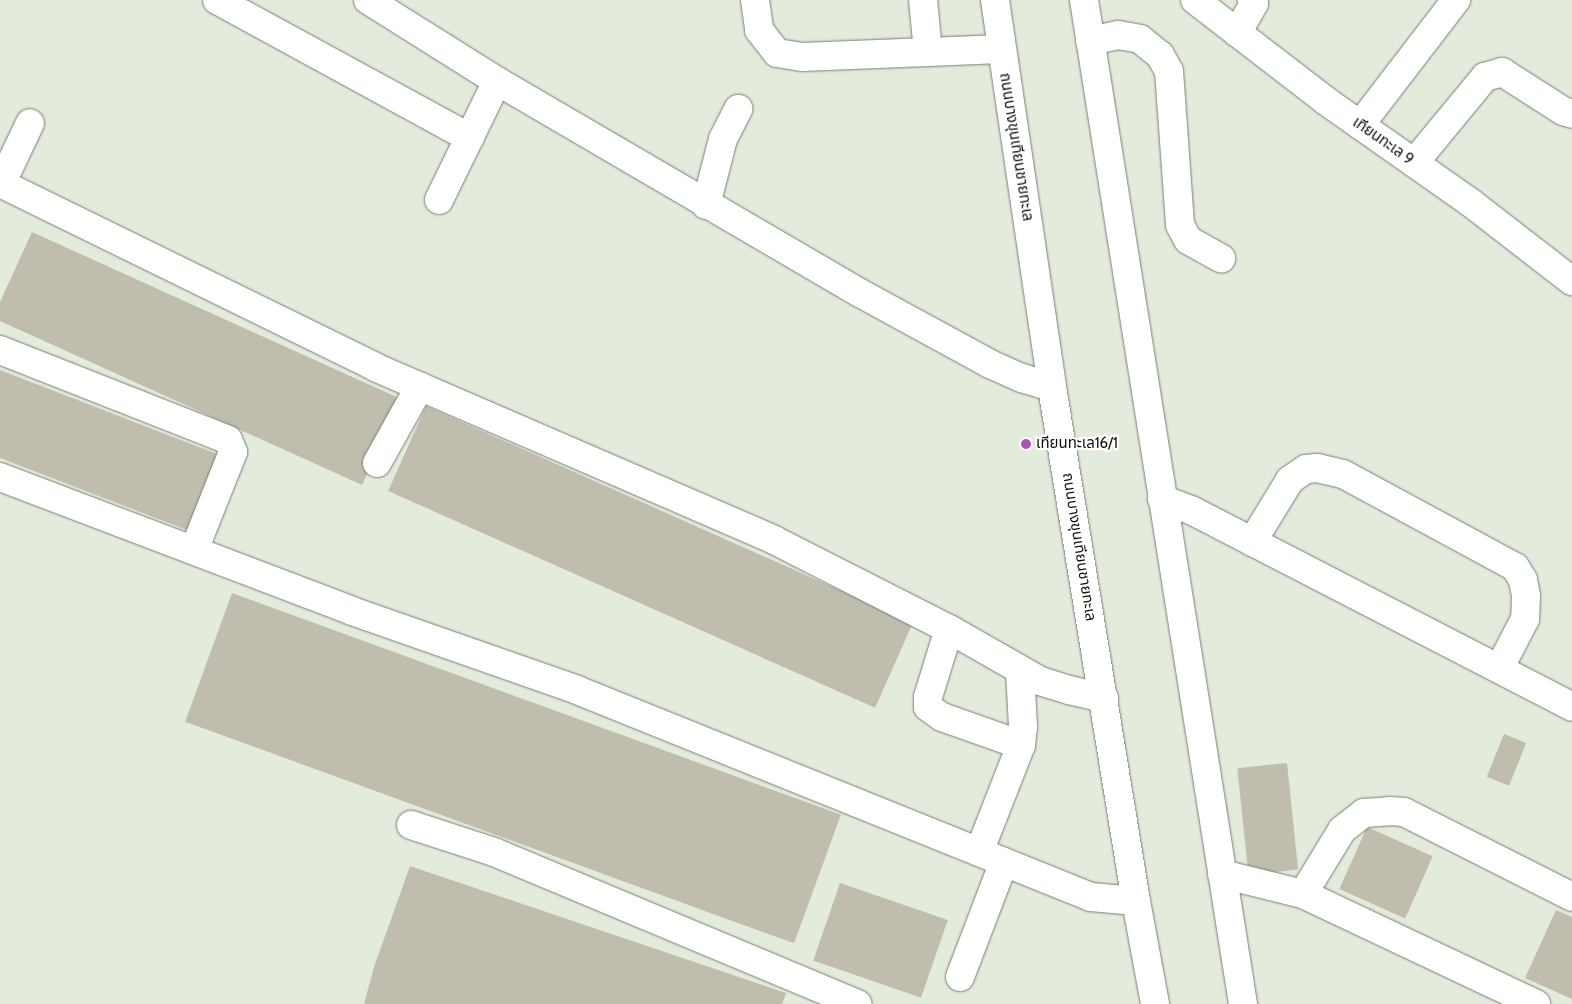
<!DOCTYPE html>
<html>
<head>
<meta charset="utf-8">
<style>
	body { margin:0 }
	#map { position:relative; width:1572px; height:1004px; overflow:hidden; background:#e3ebdd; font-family:Cabin,"Noto Sans Thai",sans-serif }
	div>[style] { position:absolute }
	.building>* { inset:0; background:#c0bdae; transform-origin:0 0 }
	.roads { filter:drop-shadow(0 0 1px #788073) drop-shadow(0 0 1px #788073) }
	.minor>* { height:28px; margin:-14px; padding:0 14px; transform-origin:14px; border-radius:14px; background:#fff }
	.major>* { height:28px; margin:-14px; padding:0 14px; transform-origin:14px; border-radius:14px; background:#fff }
	.dots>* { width:14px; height:14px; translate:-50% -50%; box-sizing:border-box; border:2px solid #fff; border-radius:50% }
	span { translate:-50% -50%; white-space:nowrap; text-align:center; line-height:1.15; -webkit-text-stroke:4.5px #fff; paint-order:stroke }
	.street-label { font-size:15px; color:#0d0f0b }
	.poi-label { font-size:15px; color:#0d0f0b }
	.left { translate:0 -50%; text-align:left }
</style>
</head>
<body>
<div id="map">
	<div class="building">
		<div style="clip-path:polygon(32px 232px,401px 399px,362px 485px,0 321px,0 302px)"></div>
		<div style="clip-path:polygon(0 370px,217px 454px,187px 530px,0 458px)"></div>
		<div style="left:426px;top:406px;width:533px;height:93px;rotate:24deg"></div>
		<div style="left:232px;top:593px;width:648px;height:137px;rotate:20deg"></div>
		<div style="left:1504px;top:734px;width:24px;height:46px;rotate:22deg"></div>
		<div style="left:1287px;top:763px;width:107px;height:50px;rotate:84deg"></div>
		<div style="left:1367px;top:827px;width:72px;height:68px;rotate:24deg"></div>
		<div style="clip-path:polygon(410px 866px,786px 993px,782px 1004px,364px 1004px,374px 967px)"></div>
		<div style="left:840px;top:883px;width:114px;height:82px;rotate:19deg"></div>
		<div style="clip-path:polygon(1556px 910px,1572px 917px,1572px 999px,1525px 978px)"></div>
	</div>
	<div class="roads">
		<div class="minor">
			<div style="left:217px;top:0;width:288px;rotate:28.6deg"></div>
			<div style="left:368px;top:0;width:152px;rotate:32.1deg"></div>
			<div style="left:497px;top:81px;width:420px;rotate:30.3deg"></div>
			<div style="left:860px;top:293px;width:148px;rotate:28.6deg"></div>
			<div style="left:990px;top:364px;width:35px;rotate:24deg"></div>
			<div style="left:1022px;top:378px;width:31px;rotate:17deg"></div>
			<div style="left:755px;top:0;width:30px;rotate:82deg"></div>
			<div style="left:759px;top:30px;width:29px;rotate:52deg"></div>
			<div style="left:777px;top:53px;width:25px;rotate:9deg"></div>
			<div style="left:802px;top:57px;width:126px;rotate:-2.3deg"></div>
			<div style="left:923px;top:0;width:52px;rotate:84.5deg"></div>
			<div style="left:928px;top:52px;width:73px;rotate:-2.4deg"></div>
			<div style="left:1195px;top:0;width:165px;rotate:37.6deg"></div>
			<div style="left:1326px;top:101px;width:177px;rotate:35.1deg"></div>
			<div style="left:1471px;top:203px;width:128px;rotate:37.7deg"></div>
			<div style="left:1237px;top:33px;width:34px;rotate:-60deg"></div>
			<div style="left:1254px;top:3px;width:4px;rotate:-124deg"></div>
			<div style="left:1090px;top:41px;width:29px;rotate:-12deg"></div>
			<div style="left:1118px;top:35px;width:22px;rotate:10deg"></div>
			<div style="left:1140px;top:39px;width:26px;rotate:39deg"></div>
			<div style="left:1160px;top:55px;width:18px;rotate:61deg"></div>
			<div style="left:1169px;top:71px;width:154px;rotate:85.9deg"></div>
			<div style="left:1180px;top:225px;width:17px;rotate:62deg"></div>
			<div style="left:1188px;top:240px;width:38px;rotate:29deg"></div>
			<div style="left:1360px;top:125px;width:158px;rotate:-52.5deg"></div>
			<div style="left:1414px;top:163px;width:112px;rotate:-50.5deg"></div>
			<div style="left:1485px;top:77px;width:18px;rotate:-16deg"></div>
			<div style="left:1502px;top:72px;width:72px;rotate:32.6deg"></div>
			<div style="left:1563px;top:111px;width:9px;rotate:18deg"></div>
			<div style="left:2px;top:182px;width:65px;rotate:-64.6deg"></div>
			<div style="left:0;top:183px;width:420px;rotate:26.1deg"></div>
			<div style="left:377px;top:368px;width:433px;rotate:23.4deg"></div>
			<div style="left:774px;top:540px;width:196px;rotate:27deg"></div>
			<div style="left:949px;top:629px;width:105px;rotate:29.7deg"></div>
			<div style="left:1040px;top:681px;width:30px;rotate:17deg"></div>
			<div style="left:1069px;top:690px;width:36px;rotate:13deg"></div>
			<div style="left:439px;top:200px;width:132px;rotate:-64deg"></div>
			<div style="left:706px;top:205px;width:68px;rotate:-75.6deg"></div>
			<div style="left:723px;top:139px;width:34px;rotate:-63deg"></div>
			<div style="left:0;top:350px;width:245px;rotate:21.5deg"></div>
			<div style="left:228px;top:440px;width:13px;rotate:67deg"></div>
			<div style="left:233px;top:452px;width:105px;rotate:111.7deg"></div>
			<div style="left:377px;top:463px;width:88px;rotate:-60.8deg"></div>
			<div style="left:0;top:477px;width:377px;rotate:20.8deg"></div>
			<div style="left:352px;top:611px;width:238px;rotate:19.3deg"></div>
			<div style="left:577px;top:690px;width:554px;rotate:21.94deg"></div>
			<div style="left:1091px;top:897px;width:45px;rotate:5.1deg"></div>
			<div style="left:1162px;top:499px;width:31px;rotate:21deg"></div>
			<div style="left:1191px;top:510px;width:429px;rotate:27.3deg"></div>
			<div style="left:1252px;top:542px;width:73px;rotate:-58.5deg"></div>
			<div style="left:1290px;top:480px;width:19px;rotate:-35deg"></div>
			<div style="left:1306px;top:469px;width:11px;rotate:-5deg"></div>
			<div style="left:1317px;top:468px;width:27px;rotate:13deg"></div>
			<div style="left:1343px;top:474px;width:196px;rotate:28.4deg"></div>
			<div style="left:1515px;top:567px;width:15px;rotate:58deg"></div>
			<div style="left:1523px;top:580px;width:16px;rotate:79deg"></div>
			<div style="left:1526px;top:596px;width:23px;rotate:92deg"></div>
			<div style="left:1525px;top:619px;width:56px;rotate:117.5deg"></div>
			<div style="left:949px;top:629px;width:71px;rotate:107.2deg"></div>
			<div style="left:928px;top:697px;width:10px;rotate:90deg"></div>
			<div style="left:928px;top:707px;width:17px;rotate:36deg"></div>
			<div style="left:942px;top:717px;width:84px;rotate:19.5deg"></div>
			<div style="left:1021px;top:745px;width:115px;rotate:111.4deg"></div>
			<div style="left:1020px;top:671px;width:55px;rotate:86.9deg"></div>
			<div style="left:1023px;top:726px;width:19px;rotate:96deg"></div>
			<div style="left:411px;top:825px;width:87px;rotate:18deg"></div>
			<div style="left:494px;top:852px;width:394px;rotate:22.7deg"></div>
			<div style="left:1222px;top:874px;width:83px;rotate:13.9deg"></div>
			<div style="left:1303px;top:894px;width:258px;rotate:25.3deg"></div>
			<div style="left:1303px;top:894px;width:75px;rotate:-58.6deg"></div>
			<div style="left:1342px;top:830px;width:28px;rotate:-38deg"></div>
			<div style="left:1364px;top:813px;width:26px;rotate:-4deg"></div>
			<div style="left:1390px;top:811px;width:14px;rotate:4deg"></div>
			<div style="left:1404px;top:812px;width:188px;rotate:26.8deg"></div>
			<div style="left:960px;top:977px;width:123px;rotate:-69.1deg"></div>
		</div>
		<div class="major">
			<div style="left:995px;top:0;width:391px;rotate:81.6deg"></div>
			<div style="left:1052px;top:387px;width:521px;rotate:80.72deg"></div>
			<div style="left:1136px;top:901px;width:105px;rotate:79.5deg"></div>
			<div style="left:1084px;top:0;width:1017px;rotate:81deg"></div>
		</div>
	</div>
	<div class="dots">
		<div style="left:1026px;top:444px;background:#af51bb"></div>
	</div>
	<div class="street-label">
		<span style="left:1383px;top:141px;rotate:35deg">เทียนทะเล 9</span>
		<span style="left:1016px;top:147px;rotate:81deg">ถนนบางขุนเทียนชายทะเล</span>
		<span style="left:1079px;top:547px;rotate:81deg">ถนนบางขุนเทียนชายทะเล</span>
	</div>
	<div class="poi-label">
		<span class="left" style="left:1036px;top:444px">เทียนทะเล16/1</span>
	</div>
</div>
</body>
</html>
